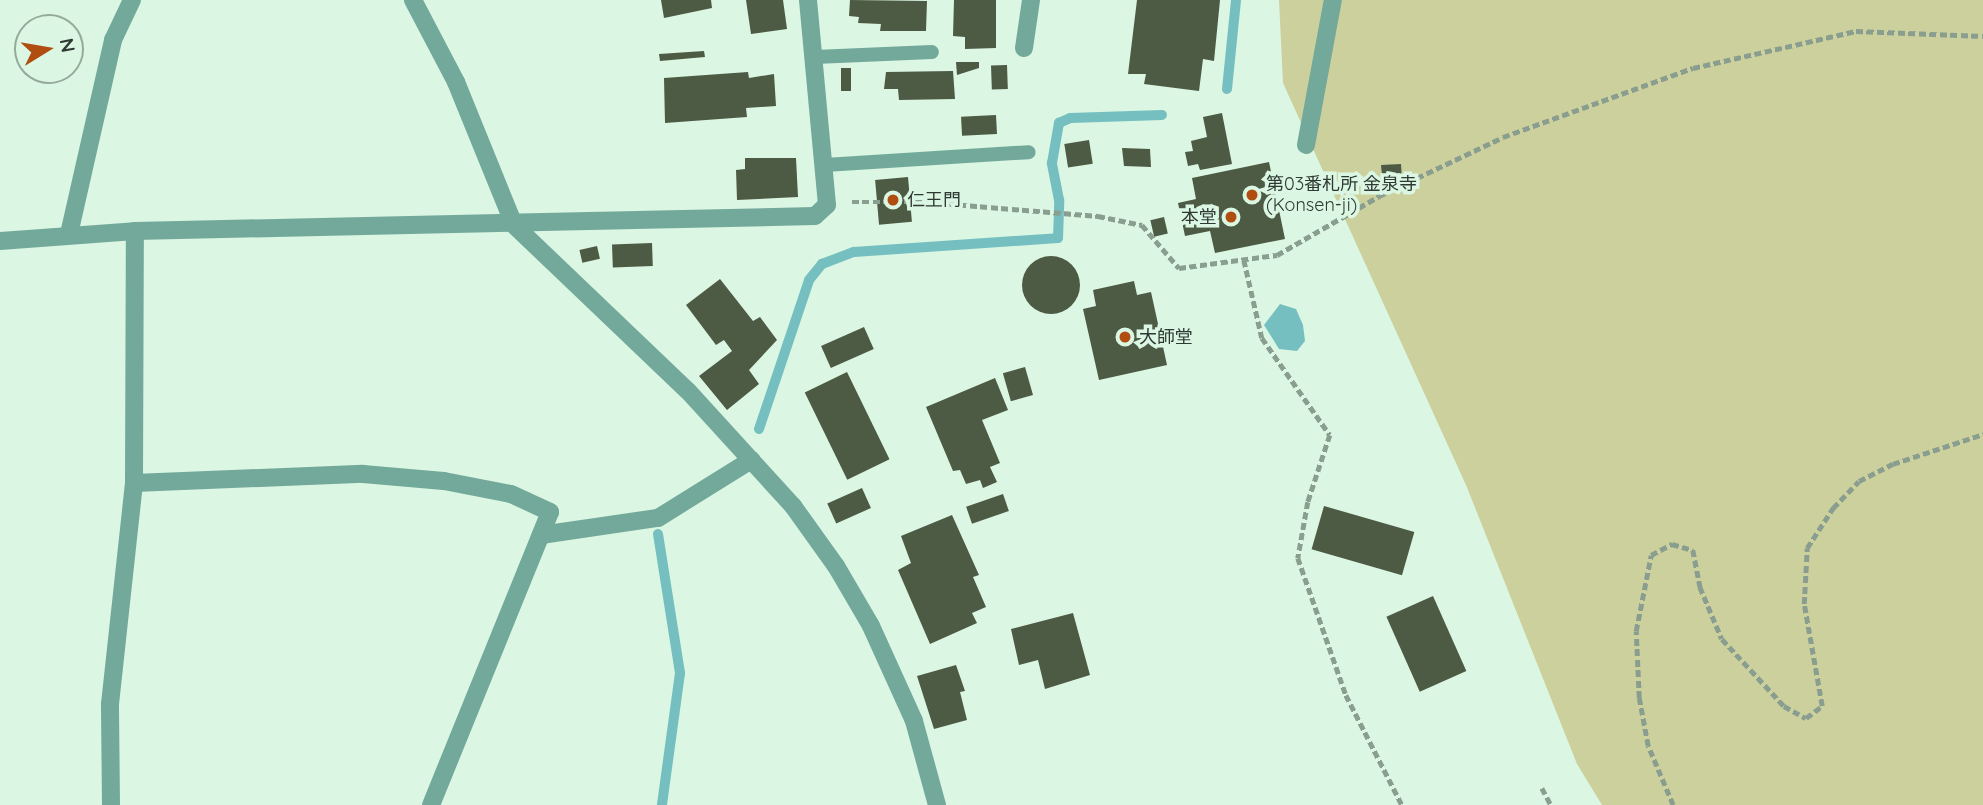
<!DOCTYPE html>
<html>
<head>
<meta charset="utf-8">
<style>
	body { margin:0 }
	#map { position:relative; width:1983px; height:805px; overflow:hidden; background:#dbf6e3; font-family:Quicksand,"Noto Sans JP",sans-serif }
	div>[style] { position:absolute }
	.green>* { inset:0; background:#ccd09d }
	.water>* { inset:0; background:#75bfc1 }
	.stream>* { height:10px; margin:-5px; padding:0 5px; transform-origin:5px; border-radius:5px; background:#75bfc1 }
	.building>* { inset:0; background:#4d5a44; transform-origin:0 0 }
	.round { border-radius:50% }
	.path>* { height:4.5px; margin-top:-2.25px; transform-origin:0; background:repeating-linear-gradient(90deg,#8a9e90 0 7px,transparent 0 10.5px) }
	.service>* { height:14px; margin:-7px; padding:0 7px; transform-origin:7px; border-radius:7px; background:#73a99a }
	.minor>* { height:18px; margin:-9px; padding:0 9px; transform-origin:9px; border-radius:9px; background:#73a99a }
	.dots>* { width:19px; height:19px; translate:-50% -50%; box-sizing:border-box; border:4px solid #dbf6e3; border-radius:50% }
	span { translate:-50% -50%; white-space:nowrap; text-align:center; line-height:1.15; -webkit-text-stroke:7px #dbf6e3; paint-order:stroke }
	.poi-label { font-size:18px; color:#2e3931 }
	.left { translate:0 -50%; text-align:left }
	.right { translate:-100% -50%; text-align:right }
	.north { position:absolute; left:14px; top:14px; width:70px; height:70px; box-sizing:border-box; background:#dbf6e3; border:2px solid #96aa9c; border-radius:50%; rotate:79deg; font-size:19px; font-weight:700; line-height:28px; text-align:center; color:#2e3931 }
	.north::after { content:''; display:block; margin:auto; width:24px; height:32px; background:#b04e11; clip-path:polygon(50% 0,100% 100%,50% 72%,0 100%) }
</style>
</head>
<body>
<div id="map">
	<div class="green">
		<div style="clip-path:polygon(1279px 0,1983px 0,1983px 805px,1602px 805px,1577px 764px,1466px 485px,1283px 83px)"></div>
	</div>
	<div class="water">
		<div style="clip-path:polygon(1280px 304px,1296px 309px,1303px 325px,1305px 341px,1297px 351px,1279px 349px,1264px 325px)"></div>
	</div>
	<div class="stream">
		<div style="left:1227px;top:89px;width:89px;rotate:-84.2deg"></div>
		<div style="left:759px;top:429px;width:157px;rotate:-71.4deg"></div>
		<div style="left:809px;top:280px;width:21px;rotate:-51deg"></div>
		<div style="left:822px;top:264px;width:34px;rotate:-21deg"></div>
		<div style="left:854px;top:252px;width:204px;rotate:-3.9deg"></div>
		<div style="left:1058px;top:238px;width:38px;rotate:-88deg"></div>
		<div style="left:1059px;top:200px;width:38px;rotate:-101deg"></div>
		<div style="left:1052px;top:163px;width:41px;rotate:-80.1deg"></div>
		<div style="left:1059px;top:123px;width:12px;rotate:-24deg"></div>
		<div style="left:1070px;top:118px;width:92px;rotate:-1.9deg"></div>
		<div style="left:658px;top:534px;width:141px;rotate:81deg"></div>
		<div style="left:680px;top:673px;width:133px;rotate:97.8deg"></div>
	</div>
	<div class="building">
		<div style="clip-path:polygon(661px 0,711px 0,712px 8px,664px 18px)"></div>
		<div style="clip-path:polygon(746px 0,783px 0,787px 29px,751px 34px)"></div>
		<div style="clip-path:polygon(850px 0,927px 1px,926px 31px,880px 31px,881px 24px,858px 23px,859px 17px,849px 16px)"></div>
		<div style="clip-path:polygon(954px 0,996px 0,996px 48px,965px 49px,965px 37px,953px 36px)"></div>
		<div style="clip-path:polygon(1137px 0,1220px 0,1214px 61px,1203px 59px,1199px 91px,1144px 84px,1146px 74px,1128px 74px)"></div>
		<div style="clip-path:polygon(704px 51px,705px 57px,660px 61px,659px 54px)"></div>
		<div style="clip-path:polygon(956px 62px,979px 62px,979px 68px,957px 75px)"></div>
		<div style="left:1007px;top:65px;width:24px;height:16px;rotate:88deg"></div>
		<div style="left:841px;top:68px;width:10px;height:23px"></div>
		<div style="clip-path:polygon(953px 71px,955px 99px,899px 100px,898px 89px,884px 89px,886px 72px)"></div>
		<div style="clip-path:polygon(748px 72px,749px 78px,774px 74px,776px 106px,746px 108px,747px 117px,665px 123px,664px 78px)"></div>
		<div style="clip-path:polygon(1222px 113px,1232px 164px,1200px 170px,1198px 164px,1188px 166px,1185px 152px,1193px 151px,1191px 141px,1207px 137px,1203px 117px)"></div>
		<div style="left:996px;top:115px;width:19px;height:35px;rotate:87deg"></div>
		<div style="left:1089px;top:140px;width:24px;height:25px;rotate:81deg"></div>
		<div style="clip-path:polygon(1122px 148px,1150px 149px,1151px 167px,1124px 166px)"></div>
		<div style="clip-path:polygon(745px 158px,796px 158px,798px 197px,737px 200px,736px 170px,745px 169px)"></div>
		<div style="clip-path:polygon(1269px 162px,1285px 239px,1215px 253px,1210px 231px,1185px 236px,1178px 203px,1196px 199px,1192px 178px)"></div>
		<div style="clip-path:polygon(1401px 164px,1402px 181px,1383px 186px,1381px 165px)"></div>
		<div style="left:908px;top:177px;width:45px;height:33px;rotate:85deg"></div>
		<div style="left:1164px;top:217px;width:17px;height:14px;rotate:77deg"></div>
		<div style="left:652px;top:243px;width:23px;height:40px;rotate:88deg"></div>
		<div style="left:597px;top:246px;width:13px;height:18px;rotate:77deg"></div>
		<div class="round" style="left:1022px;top:256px;width:58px;height:58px"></div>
		<div style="clip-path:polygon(720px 279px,753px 321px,760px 317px,777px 340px,749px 370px,759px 384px,727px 410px,699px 376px,732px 351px,724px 340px,716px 345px,686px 305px)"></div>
		<div style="clip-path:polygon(1134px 281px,1137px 295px,1151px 292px,1167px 365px,1099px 380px,1083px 309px,1096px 306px,1093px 290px)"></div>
		<div style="left:864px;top:327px;width:24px;height:47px;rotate:66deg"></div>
		<div style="left:1025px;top:367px;width:29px;height:23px;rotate:74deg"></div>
		<div style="left:847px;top:372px;width:97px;height:47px;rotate:64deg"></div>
		<div style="clip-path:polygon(995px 378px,1008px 410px,982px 420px,1000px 463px,990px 467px,997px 482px,983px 488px,980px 480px,966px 484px,960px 470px,953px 471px,926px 407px)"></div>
		<div style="left:862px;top:488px;width:22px;height:38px;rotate:66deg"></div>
		<div style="left:1003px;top:494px;width:18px;height:39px;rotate:71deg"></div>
		<div style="left:1324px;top:506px;width:94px;height:45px;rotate:16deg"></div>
		<div style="clip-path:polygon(952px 515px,979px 575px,973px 577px,986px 607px,972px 613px,977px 623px,930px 644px,898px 570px,911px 563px,901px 536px)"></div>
		<div style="left:1433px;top:596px;width:82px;height:51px;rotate:66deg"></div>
		<div style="clip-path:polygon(1073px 613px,1090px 675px,1045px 689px,1038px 660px,1019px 665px,1011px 629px)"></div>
		<div style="clip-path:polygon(956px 665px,965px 691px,960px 692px,967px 720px,934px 729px,917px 676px)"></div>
	</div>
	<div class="path">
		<div style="left:852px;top:202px;width:76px"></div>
		<div style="left:928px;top:202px;width:171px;rotate:4.7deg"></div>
		<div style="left:1098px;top:216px;width:45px;rotate:11.6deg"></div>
		<div style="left:1142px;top:225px;width:57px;rotate:49.3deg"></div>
		<div style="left:1179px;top:268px;width:99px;rotate:-7.6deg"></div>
		<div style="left:1277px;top:255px;width:118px;rotate:-30deg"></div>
		<div style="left:1379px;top:196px;width:137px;rotate:-25.4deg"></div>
		<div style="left:1503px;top:137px;width:202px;rotate:-20deg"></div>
		<div style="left:1693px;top:68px;width:167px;rotate:-12.8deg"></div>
		<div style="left:1856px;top:31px;width:127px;rotate:2.3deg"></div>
		<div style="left:1244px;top:260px;width:80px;rotate:77deg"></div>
		<div style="left:1262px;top:338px;width:118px;rotate:55deg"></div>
		<div style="left:1330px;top:435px;width:71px;rotate:108.2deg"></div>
		<div style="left:1308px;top:502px;width:57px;rotate:100.1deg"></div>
		<div style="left:1298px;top:558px;width:145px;rotate:70.7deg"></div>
		<div style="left:1346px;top:695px;width:123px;rotate:63deg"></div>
		<div style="left:1542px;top:788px;width:19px;rotate:62deg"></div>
		<div style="left:1673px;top:805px;width:64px;rotate:-113deg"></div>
		<div style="left:1648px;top:746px;width:49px;rotate:-100.6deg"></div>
		<div style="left:1639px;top:698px;width:67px;rotate:-92.6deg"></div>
		<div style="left:1636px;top:631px;width:77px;rotate:-78.8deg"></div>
		<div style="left:1651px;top:555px;width:24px;rotate:-28deg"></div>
		<div style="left:1672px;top:544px;width:22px;rotate:16deg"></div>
		<div style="left:1693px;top:550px;width:38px;rotate:79deg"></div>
		<div style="left:1700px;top:587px;width:56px;rotate:67.1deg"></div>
		<div style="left:1722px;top:639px;width:91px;rotate:47.2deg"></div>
		<div style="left:1784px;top:706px;width:25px;rotate:29deg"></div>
		<div style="left:1806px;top:718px;width:20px;rotate:-37deg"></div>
		<div style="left:1822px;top:706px;width:104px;rotate:-100deg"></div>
		<div style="left:1804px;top:604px;width:56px;rotate:-86.9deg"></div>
		<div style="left:1807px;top:548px;width:48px;rotate:-57deg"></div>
		<div style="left:1833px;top:508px;width:37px;rotate:-46deg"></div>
		<div style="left:1859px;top:481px;width:38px;rotate:-27deg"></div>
		<div style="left:1893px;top:464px;width:95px;rotate:-18.4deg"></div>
	</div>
	<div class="service">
		<div style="left:815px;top:57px;width:117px;rotate:-2.4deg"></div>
		<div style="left:825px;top:165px;width:204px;rotate:-3.6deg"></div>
	</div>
	<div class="minor">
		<div style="left:413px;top:0;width:93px;rotate:62.3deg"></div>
		<div style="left:456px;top:82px;width:154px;rotate:67.9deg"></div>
		<div style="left:514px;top:225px;width:240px;rotate:43.7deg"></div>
		<div style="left:688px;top:391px;width:156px;rotate:47.6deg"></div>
		<div style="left:793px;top:506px;width:74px;rotate:54.4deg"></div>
		<div style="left:836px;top:566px;width:69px;rotate:59.7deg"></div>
		<div style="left:871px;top:626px;width:104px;rotate:65.6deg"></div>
		<div style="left:914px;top:721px;width:87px;rotate:74.7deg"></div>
		<div style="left:1024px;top:48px;width:49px;rotate:-81.7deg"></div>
		<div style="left:1306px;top:145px;width:147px;rotate:-79.5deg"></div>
		<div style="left:69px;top:234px;width:199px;rotate:-77.2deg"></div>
		<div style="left:113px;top:40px;width:44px;rotate:-64.6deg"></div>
		<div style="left:0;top:241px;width:135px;rotate:-4.2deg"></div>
		<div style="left:135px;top:231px;width:680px;rotate:-1.26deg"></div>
		<div style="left:815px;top:216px;width:16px;rotate:-43deg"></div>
		<div style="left:827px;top:205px;width:206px;rotate:-95.3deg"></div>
		<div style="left:134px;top:483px;width:229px;rotate:-2.3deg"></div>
		<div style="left:363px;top:474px;width:81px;rotate:4.9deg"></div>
		<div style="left:444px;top:481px;width:68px;rotate:11deg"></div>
		<div style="left:511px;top:494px;width:43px;rotate:24.8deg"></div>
		<div style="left:550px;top:512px;width:316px;rotate:112.1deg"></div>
		<div style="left:541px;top:535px;width:118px;rotate:-8.3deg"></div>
		<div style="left:658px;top:518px;width:110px;rotate:-31.9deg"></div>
		<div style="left:111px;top:805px;width:101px;rotate:-90.6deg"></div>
		<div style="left:110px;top:704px;width:222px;rotate:-83.8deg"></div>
		<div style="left:134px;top:483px;width:252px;rotate:-89.8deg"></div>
	</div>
	<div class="dots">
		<div style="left:1252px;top:195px;background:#b04e11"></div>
		<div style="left:893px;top:200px;background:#b04e11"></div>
		<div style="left:1231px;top:217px;background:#b04e11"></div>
		<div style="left:1125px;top:337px;background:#b04e11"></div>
	</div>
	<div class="poi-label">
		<span class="left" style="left:1266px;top:195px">第03番札所 金泉寺<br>(Konsen-ji)</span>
		<span class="left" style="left:907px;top:200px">仁王門</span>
		<span class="right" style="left:1217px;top:217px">本堂</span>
		<span class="left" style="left:1139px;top:337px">大師堂</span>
	</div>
	<div class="north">N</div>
</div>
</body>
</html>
